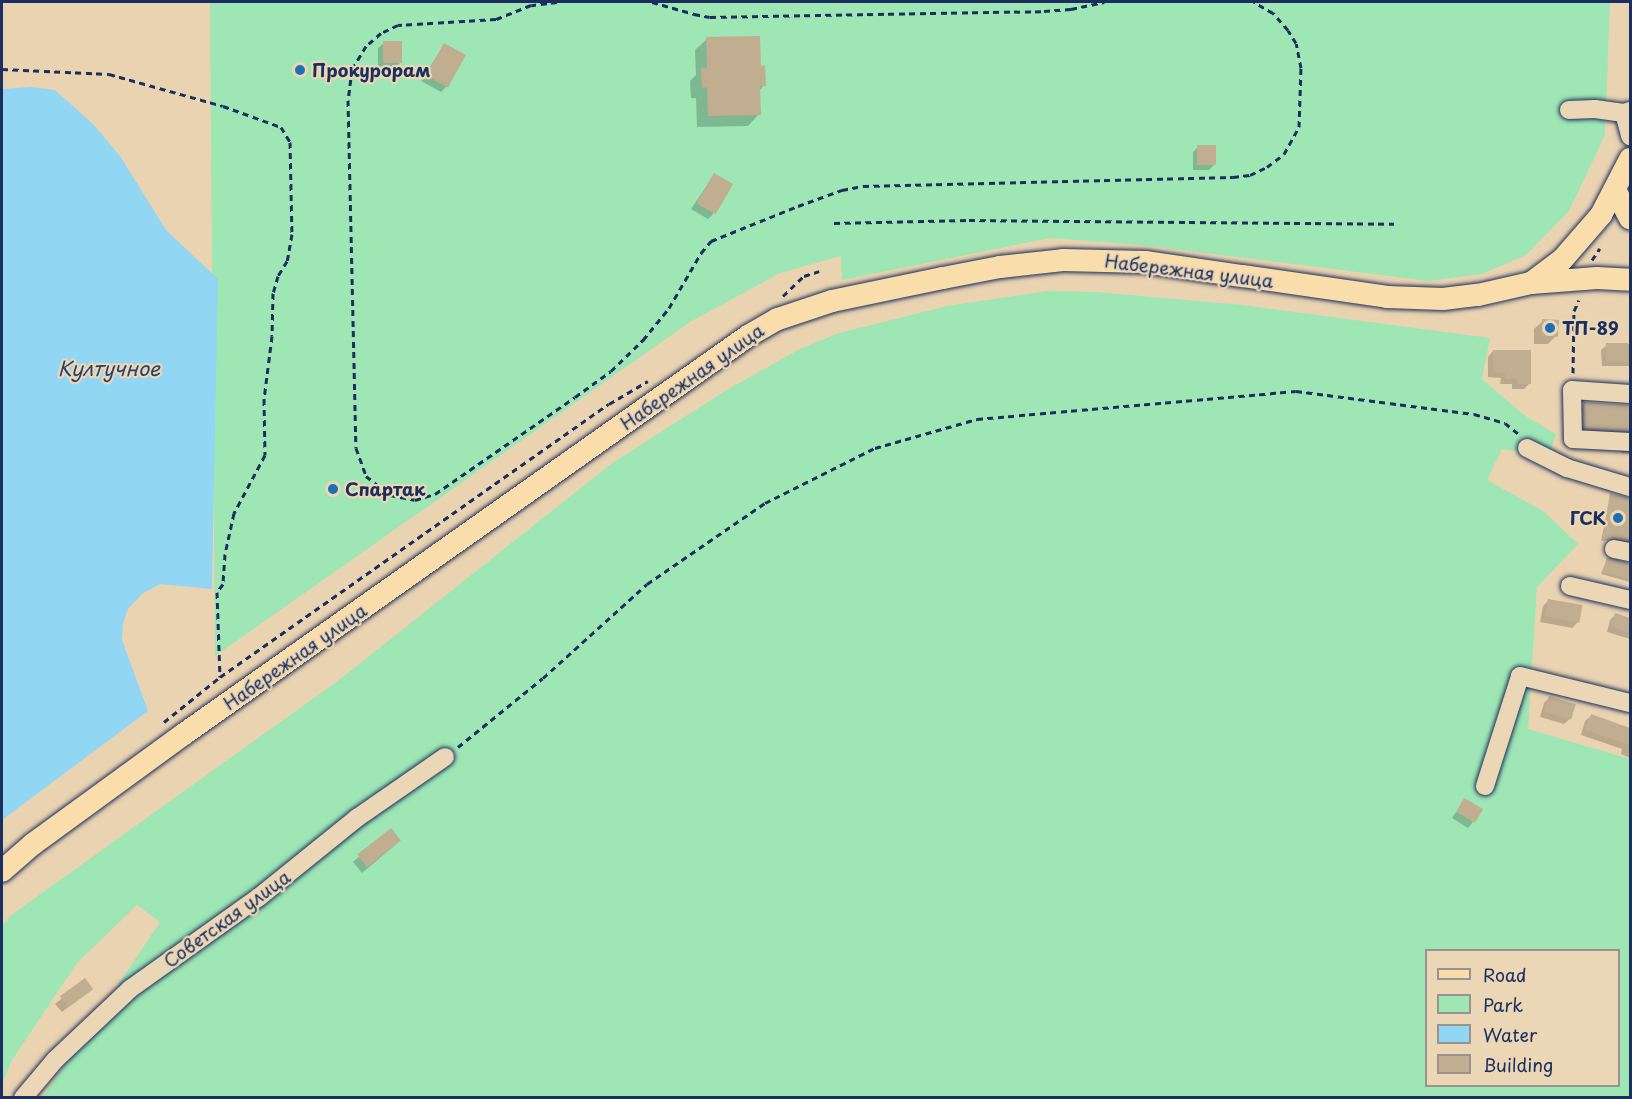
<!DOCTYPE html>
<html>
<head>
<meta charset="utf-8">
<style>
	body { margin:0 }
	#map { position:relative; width:1632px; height:1099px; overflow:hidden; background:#ead3b0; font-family:"Playpen Sans",sans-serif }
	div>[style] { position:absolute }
	.green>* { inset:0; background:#9ee6b4 }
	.water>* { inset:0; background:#91d6f3 }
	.shadow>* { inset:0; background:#0003 }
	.building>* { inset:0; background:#c1ad8f; transform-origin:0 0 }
	.path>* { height:3px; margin-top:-1.5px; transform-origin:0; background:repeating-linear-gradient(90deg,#1b2f5e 0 6px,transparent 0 10.5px) }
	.roads { filter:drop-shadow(0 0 2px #1b2f5e) drop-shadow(0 0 2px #1b2f5e) }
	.minor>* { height:18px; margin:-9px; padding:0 9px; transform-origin:9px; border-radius:9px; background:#ebd6b5 }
	.major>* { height:22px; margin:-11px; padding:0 11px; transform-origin:11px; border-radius:11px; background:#f9deab }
	.dots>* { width:16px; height:16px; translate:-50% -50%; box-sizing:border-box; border:3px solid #ebd6b5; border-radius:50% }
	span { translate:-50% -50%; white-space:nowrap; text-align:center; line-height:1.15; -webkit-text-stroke:4.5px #ebd6b5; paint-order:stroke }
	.poi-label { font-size:18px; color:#1b2f5e; font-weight:700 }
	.left { translate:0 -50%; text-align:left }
	.right { translate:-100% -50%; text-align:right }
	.street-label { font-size:18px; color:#1b2f5e }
	.water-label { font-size:20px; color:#27406d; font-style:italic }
	.frame { position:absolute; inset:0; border:3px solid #1b2f5e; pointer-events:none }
	.legend { position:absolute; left:1425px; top:949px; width:195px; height:138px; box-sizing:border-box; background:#ebd6b5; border:2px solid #989392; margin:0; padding:8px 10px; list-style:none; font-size:18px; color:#1b2f5e }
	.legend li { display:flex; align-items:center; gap:12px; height:30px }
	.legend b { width:30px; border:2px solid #989392 }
</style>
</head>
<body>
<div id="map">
	<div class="green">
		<div style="clip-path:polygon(210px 2px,1610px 2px,1605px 135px,1569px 211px,1526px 255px,1482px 274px,1428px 281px,1142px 245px,1050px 238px,842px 280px,841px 256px,780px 273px,690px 322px,215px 656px)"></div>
		<div style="clip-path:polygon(evenodd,1048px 291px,1097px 292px,1242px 305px,1490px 338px,1482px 379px,1524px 415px,1556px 434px,1549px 456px,1502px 449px,1487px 480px,1543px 511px,1578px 544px,1537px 587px,1528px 729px,1630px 759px,1630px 1097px,43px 1097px,160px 922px,137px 905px,77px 963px,12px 1060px,2px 1084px,2px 926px,10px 916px,339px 680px,611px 464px,725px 391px,798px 350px,839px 333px,947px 306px,1048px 291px,1426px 950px,1618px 950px,1618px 1086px,1426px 1086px,1426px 950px)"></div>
	</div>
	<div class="water">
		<div style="clip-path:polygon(31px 87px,55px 90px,94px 125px,120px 156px,166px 230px,218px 279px,212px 583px,212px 589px,160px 584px,142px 594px,128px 609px,123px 623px,122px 640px,148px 711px,2px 820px,2px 89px)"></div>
	</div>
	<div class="shadow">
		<div style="clip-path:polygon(707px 39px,760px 67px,764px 85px,759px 91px,759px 114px,748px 126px,697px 127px,696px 98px,691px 98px,690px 81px,696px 75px,695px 50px)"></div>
		<div style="clip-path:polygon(384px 43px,401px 62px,396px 67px,378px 67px,378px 48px)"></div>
		<div style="clip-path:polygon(444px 45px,446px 87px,441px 92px,421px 81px)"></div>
		<div style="clip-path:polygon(1198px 147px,1215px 164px,1209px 170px,1193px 170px,1193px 152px)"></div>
		<div style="clip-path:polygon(714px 175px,713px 214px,708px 219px,691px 209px)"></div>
		<div style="clip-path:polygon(1543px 321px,1556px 336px,1548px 344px,1534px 344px,1534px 329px)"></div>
		<div style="clip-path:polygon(1630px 344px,1630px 366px,1602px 366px,1601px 350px,1607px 345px)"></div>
		<div style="clip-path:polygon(1493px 351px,1529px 384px,1524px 389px,1512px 389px,1512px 384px,1500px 384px,1501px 378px,1488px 377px,1488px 357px)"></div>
		<div style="clip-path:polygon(1584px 404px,1630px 406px,1630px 454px,1622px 453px,1613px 447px,1567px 445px,1567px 421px)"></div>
		<div style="clip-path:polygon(1611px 494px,1630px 499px,1630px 543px,1612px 540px,1601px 541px)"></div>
		<div style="clip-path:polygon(1607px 559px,1630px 564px,1630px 582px,1601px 574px)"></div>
		<div style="clip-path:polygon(1548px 601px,1578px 622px,1572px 628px,1540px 622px,1543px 606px)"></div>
		<div style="clip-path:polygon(1615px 615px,1630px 619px,1630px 639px,1607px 632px,1610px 620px)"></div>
		<div style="clip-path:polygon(1550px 697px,1570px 719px,1564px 724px,1540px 717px,1544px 703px)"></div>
		<div style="clip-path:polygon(1591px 716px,1630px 732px,1630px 758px,1621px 754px,1622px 749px,1581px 735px,1585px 721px)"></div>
		<div style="clip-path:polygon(1464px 800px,1473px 822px,1468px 828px,1452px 818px)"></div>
		<div style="clip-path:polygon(390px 830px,394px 846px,362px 873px,353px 862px)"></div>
		<div style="clip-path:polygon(84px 980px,85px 994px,62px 1012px,55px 1004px)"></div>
	</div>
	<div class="building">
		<div style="clip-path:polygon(760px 36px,761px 66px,765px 65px,766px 86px,760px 86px,761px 115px,708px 116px,707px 87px,702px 88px,701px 68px,707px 68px,706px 37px)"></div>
		<div style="left:383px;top:41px;width:19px;height:22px"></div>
		<div style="left:444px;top:43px;width:25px;height:37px;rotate:29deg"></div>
		<div style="left:1197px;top:145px;width:19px;height:20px"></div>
		<div style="left:714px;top:173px;width:22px;height:35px;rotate:30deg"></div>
		<div style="left:1542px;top:319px;width:17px;height:17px;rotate:3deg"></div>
		<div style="left:1606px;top:343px;width:22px;height:19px"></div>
		<div style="clip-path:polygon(1493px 350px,1531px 350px,1531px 384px,1517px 384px,1517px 379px,1505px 379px,1505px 373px,1493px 372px)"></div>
		<div style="left:1584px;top:402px;width:46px;height:26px;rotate:4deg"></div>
		<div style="clip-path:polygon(1610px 493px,1630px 498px,1630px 541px,1615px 538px,1602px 540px)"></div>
		<div style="clip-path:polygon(1607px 557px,1630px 563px,1630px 579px,1603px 572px)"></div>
		<div style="left:1548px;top:599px;width:35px;height:18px;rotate:10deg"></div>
		<div style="clip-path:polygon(1615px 613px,1630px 618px,1630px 633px,1611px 627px)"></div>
		<div style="left:1549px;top:696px;width:28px;height:16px;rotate:17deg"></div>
		<div style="clip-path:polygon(1591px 714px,1630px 728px,1630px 745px,1585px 730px)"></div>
		<div style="left:1464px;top:798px;width:22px;height:16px;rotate:30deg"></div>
		<div style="left:391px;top:828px;width:16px;height:43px;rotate:52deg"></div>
		<div style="left:85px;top:978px;width:14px;height:31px;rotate:54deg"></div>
	</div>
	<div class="path">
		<div style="left:557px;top:2px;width:26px;rotate:173deg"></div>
		<div style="left:531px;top:5px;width:38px;rotate:158deg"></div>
		<div style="left:496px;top:19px;width:98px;rotate:176.5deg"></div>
		<div style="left:398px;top:25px;width:19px;rotate:155deg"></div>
		<div style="left:381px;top:33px;width:20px;rotate:139deg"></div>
		<div style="left:366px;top:46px;width:27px;rotate:121deg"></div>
		<div style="left:352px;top:69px;width:31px;rotate:97deg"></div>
		<div style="left:348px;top:100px;width:348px;rotate:88.7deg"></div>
		<div style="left:356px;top:448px;width:30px;rotate:70deg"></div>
		<div style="left:366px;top:476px;width:31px;rotate:38deg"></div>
		<div style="left:390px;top:495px;width:25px;rotate:11deg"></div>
		<div style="left:415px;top:500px;width:21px;rotate:-17deg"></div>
		<div style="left:435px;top:494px;width:170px;rotate:-34.7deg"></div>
		<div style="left:575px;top:397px;width:44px;rotate:-35.8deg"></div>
		<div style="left:611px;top:371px;width:45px;rotate:-44.1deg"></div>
		<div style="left:643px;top:340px;width:41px;rotate:-50.9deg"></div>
		<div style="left:669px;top:308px;width:64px;rotate:-59.8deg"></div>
		<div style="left:701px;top:253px;width:16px;rotate:-50deg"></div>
		<div style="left:711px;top:241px;width:94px;rotate:-21.9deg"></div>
		<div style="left:798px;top:206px;width:47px;rotate:-20deg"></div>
		<div style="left:842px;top:190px;width:21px;rotate:-11deg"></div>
		<div style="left:863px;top:186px;width:370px;rotate:-1.4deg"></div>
		<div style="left:1233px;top:177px;width:17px;rotate:-7deg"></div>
		<div style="left:1250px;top:175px;width:19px;rotate:-25deg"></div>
		<div style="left:1267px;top:167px;width:21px;rotate:-37deg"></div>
		<div style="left:1284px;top:154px;width:31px;rotate:-61deg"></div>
		<div style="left:1299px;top:127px;width:59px;rotate:-88.1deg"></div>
		<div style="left:1301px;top:68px;width:25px;rotate:-101deg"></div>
		<div style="left:1296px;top:43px;width:15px;rotate:-122deg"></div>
		<div style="left:1288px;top:30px;width:23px;rotate:-131deg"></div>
		<div style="left:1273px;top:13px;width:22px;rotate:-150deg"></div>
		<div style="left:652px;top:2px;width:44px;rotate:15.9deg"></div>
		<div style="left:694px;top:14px;width:16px;rotate:11deg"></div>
		<div style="left:710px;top:17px;width:334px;rotate:-1deg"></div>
		<div style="left:1044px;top:11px;width:27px;rotate:-4deg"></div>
		<div style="left:1071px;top:9px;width:34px;rotate:-12deg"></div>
		<div style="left:2px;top:69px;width:107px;rotate:2.7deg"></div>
		<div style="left:109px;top:74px;width:118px;rotate:15.7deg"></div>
		<div style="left:223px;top:106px;width:62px;rotate:19.9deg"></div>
		<div style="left:281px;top:127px;width:17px;rotate:59deg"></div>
		<div style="left:290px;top:142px;width:92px;rotate:88.8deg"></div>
		<div style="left:292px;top:234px;width:27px;rotate:100deg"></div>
		<div style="left:287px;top:261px;width:17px;rotate:121deg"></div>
		<div style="left:278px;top:276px;width:18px;rotate:106deg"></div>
		<div style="left:273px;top:293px;width:43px;rotate:91.3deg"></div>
		<div style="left:272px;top:336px;width:64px;rotate:97.2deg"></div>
		<div style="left:264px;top:399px;width:56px;rotate:89deg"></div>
		<div style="left:265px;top:455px;width:66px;rotate:118.1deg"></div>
		<div style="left:234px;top:513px;width:42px;rotate:102.4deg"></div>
		<div style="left:225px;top:554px;width:30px;rotate:94deg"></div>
		<div style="left:223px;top:584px;width:10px;rotate:127deg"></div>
		<div style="left:217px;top:592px;width:85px;rotate:88deg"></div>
		<div style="left:834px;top:223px;width:135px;rotate:-1.3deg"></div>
		<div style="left:969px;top:220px;width:425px;rotate:0.5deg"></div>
		<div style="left:1592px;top:260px;width:14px;rotate:-56deg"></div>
		<div style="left:783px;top:296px;width:29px;rotate:-44deg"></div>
		<div style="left:804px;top:276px;width:16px;rotate:-18deg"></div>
		<div style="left:1573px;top:373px;width:62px;rotate:-89.1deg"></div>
		<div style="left:1574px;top:311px;width:12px;rotate:-66deg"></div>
		<div style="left:164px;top:722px;width:72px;rotate:-38.8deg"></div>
		<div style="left:220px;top:677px;width:475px;rotate:-35.1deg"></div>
		<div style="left:609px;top:404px;width:45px;rotate:-30.5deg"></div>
		<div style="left:458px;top:747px;width:109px;rotate:-39.1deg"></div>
		<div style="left:543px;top:678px;width:140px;rotate:-42.1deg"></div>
		<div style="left:647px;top:584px;width:143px;rotate:-34.5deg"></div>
		<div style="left:765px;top:503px;width:123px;rotate:-26.6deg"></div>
		<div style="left:875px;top:448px;width:106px;rotate:-15.9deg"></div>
		<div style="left:977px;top:419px;width:320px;rotate:-5deg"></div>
		<div style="left:1296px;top:391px;width:179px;rotate:7.4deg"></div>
		<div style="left:1474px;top:414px;width:32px;rotate:16deg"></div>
		<div style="left:1505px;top:423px;width:19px;rotate:39deg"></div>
	</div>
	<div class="roads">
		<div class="minor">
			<div style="left:1569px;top:110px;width:26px;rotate:-2deg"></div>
			<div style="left:1595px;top:109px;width:29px;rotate:8deg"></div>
			<div style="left:1624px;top:113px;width:6px;rotate:-18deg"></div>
			<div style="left:1624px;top:113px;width:24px;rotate:75deg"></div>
			<div style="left:1630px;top:394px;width:58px;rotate:-176.1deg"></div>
			<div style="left:1572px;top:390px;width:49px;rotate:88.8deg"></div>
			<div style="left:1573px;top:439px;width:57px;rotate:3deg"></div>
			<div style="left:1527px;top:448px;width:45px;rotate:26.6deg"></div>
			<div style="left:1567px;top:468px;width:66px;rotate:16.8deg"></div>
			<div style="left:1614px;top:549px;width:16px;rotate:11deg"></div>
			<div style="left:1570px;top:586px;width:62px;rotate:13.1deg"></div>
			<div style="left:1485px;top:786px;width:115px;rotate:-72.3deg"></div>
			<div style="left:1520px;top:676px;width:113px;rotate:13.8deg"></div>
			<div style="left:23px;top:1098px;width:50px;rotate:-49.9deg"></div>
			<div style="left:55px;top:1060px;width:103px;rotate:-43.4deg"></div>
			<div style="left:130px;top:989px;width:158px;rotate:-35.5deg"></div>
			<div style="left:259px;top:897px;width:126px;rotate:-38.9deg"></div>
			<div style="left:357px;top:818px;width:107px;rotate:-34.7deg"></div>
		</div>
		<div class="major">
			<div style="left:1615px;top:190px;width:32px;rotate:62deg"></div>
			<div style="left:1531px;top:283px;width:66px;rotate:-4.3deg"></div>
			<div style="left:1597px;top:278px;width:33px;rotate:3deg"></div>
			<div style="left:2px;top:871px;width:41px;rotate:-41.1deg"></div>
			<div style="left:33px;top:844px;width:187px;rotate:-36.1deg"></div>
			<div style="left:184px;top:734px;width:690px;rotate:-35.21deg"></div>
			<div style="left:748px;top:336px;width:34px;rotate:-30deg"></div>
			<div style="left:778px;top:319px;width:57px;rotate:-18.4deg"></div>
			<div style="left:832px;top:301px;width:113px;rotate:-11.7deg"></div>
			<div style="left:943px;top:278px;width:58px;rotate:-10.9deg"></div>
			<div style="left:1000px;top:267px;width:63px;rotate:-6.3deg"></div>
			<div style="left:1063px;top:260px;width:82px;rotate:1.4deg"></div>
			<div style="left:1145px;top:262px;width:245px;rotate:8.2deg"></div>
			<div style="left:1387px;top:297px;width:56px;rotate:2deg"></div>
			<div style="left:1443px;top:299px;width:35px;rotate:-7deg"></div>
			<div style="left:1478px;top:295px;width:54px;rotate:-12.8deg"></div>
			<div style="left:1531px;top:283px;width:39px;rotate:-37deg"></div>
			<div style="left:1562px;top:260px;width:60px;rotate:-49.1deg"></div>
			<div style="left:1601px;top:215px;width:63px;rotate:-62.6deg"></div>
		</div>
	</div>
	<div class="dots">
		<div style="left:300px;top:70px;background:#1f6fb2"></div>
		<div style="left:1550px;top:328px;background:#1f6fb2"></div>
		<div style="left:333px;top:489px;background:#1f6fb2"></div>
		<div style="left:1618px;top:518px;background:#1f6fb2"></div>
	</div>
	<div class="poi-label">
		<span class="left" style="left:312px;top:70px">Прокурорам</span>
		<span class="left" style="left:1562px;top:328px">ТП-89</span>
		<span class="left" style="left:345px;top:489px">Спартак</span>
		<span class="right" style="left:1606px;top:518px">ГСК</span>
	</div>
	<div class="street-label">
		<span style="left:1189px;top:271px;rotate:7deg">Набережная улица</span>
		<span style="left:692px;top:377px;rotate:-35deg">Набережная улица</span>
		<span style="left:295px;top:657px;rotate:-35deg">Набережная улица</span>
		<span style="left:227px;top:919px;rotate:-36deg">Советская улица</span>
	</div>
	<div class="water-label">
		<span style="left:109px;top:368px">Култучное</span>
	</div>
	<div class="frame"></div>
	<ul class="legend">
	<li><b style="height:8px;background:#f9deab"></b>Road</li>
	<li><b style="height:16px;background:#9ee6b4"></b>Park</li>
	<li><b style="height:16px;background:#91d6f3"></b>Water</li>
	<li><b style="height:16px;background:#c1ad8f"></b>Building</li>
	</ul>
</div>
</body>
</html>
